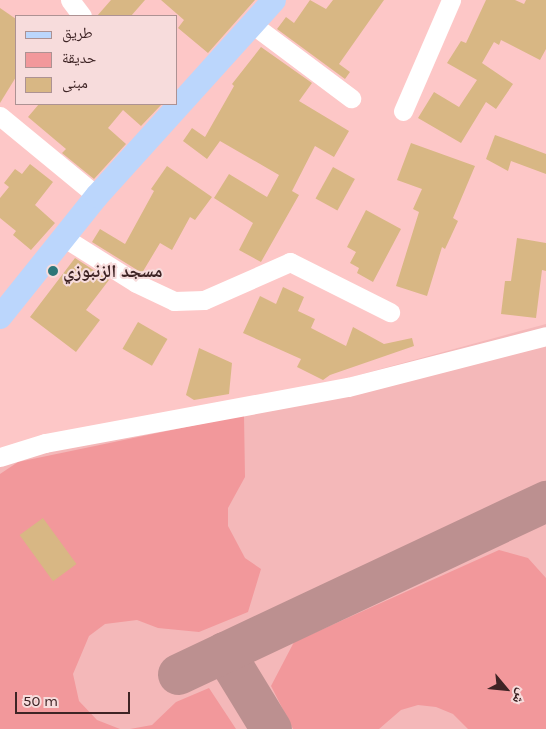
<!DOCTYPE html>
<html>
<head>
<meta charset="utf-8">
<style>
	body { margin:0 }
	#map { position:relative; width:546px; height:729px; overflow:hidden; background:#fdc7c7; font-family:Karla,"Noto Naskh Arabic",sans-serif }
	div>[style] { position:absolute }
	.built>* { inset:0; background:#f4b8b9 }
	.green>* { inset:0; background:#f2989b }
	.taxiway>* { height:41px; margin:-20.5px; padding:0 20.5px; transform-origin:20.5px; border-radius:20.5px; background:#bc9090 }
	.building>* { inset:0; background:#d8b784; transform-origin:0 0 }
	.minor>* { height:19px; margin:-9.5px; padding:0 9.5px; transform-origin:9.5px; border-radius:9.5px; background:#fff }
	.major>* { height:24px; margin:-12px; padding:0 12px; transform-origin:12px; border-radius:12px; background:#bbd6fc }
	.dots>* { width:14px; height:14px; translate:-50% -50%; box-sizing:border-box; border:2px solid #f7dcdc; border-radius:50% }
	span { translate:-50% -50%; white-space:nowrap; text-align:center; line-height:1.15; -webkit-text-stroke:4px #f7dcdc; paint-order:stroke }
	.poi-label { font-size:18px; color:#3e2425; font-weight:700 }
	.left { translate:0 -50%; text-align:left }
	.legend { position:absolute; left:15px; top:15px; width:162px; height:90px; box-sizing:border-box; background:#f7dcdc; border:1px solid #ad9293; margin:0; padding:6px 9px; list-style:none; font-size:15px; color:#3e2425 }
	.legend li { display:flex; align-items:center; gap:10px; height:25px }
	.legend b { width:25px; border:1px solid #ad9293 }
	.north { position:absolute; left:481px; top:664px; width:50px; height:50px; -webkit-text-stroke:4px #f7dcdc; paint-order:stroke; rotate:118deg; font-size:14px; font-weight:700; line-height:20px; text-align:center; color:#3e2425 }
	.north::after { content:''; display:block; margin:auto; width:18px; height:22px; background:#3e2425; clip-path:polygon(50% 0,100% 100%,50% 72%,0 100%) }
	.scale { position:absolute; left:15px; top:692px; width:115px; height:22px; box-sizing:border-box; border:2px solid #3e2425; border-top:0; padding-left:6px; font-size:15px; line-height:18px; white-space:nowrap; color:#3e2425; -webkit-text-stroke:4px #f7dcdc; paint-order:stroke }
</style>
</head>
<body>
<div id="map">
	<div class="built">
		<div style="clip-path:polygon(546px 324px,546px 729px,0 729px,0 448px,311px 388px)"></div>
	</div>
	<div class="green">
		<div style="clip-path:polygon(244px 415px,245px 477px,228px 508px,228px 526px,245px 558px,261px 569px,248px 612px,199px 632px,158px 628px,137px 620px,105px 624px,89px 636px,73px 674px,79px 701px,97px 720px,120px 729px,0 729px,0 474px,18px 462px)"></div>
		<div style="clip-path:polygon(499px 550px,528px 558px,546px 578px,546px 729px,468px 729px,453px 714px,436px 707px,418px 705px,401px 710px,379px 729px,293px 729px,271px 686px,294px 642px)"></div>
		<div style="clip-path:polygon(209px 688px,236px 729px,130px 729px,152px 725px,176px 702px)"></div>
	</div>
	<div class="taxiway">
		<div style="left:224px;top:652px;width:90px;rotate:58.6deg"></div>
		<div style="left:178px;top:674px;width:407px;rotate:-25.2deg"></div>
	</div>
	<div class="building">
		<div style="clip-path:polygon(111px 0,145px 0,131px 16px,97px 16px)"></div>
		<div style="clip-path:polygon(161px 0,255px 0,208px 53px,178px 28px,184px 20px)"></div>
		<div style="clip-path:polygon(310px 0,326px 9px,333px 0,384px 0,339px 64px,350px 72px,345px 79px,277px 29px,286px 17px,294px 23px)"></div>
		<div style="clip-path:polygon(486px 0,515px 0,524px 4px,526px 0,546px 0,546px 49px,540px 60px,501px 40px,499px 45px,494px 42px,482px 63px,513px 84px,496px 109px,486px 102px,461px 143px,418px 118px,434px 92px,459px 107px,477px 80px,447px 63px,461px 41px,466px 43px)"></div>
		<div style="clip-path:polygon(0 8px,16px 19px,16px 77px,0 103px)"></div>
		<div style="clip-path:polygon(261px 47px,312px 83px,299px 101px,349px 131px,334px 157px,315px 146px,292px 191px,299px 195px,261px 262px,239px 250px,253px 223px,214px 198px,229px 174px,267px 197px,279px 175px,220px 141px,207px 159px,183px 141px,192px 128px,205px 137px,234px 86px,232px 84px)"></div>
		<div style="clip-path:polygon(39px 104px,162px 104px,141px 126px,123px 110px,108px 128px,126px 144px,94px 179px,62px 153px,66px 149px,28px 117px)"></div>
		<div style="clip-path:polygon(495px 135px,546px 154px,546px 174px,511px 161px,508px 171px,486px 159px)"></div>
		<div style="clip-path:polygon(411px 143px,475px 166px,453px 218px,458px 221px,445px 249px,442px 247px,427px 296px,396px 286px,419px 212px,413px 209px,422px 189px,397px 180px)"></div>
		<div style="clip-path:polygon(30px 164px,53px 182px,35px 205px,55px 223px,31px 250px,13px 235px,16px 231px,0 218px,0 198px,9px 187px,4px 183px,15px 169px,22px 174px)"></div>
		<div style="clip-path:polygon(167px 166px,212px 197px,195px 220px,190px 217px,172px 250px,160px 243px,142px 273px,92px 242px,100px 229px,125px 244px,154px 191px,151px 189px)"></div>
		<div style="left:333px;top:167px;width:25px;height:36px;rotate:29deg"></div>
		<div style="clip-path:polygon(366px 210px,401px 229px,373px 282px,357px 273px,359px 268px,350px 263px,356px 252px,347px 247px)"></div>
		<div style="clip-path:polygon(517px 238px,546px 243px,546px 271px,542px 270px,536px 318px,501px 314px,505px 281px,511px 281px)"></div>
		<div style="clip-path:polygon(75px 258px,109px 280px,86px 310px,100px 320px,76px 352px,30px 317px)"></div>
		<div style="clip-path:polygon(283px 287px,304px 297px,298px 311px,315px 319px,311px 328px,346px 346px,353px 327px,384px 344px,412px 338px,414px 346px,330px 375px,323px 380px,297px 367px,301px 359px,243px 333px,260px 296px,276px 304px)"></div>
		<div style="left:138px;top:322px;width:34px;height:31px;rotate:30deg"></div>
		<div style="clip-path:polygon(199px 348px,232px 363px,229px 394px,194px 400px,186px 395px)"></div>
		<div style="left:43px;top:518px;width:57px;height:29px;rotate:54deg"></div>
	</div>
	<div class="minor">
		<div style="left:70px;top:0;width:20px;rotate:53deg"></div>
		<div style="left:252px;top:24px;width:124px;rotate:36.8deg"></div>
		<div style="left:403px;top:111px;width:121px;rotate:-66.6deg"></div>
		<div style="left:0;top:116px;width:126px;rotate:39.5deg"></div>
		<div style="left:63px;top:237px;width:86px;rotate:32.2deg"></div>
		<div style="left:136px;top:283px;width:42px;rotate:25.3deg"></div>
		<div style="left:174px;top:301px;width:30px;rotate:-2deg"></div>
		<div style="left:204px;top:300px;width:94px;rotate:-23.8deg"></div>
		<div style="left:290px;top:262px;width:112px;rotate:26.6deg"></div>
		<div style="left:0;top:457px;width:47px;rotate:-17.3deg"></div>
		<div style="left:45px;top:443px;width:308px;rotate:-10.5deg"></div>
		<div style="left:348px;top:387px;width:204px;rotate:-14.4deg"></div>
	</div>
	<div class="major">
		<div style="left:0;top:317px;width:155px;rotate:-51.3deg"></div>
		<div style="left:97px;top:196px;width:264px;rotate:-47.9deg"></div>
	</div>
	<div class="dots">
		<div style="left:53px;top:271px;background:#2c7678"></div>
	</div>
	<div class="poi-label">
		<span class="left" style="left:63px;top:271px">مسجد الزنبوزي</span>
	</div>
	<ul class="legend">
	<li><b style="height:6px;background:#bbd6fc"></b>طريق</li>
	<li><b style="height:14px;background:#f2989b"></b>حديقة</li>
	<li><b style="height:14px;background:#d8b784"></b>مبنى</li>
	</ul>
	<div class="north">ش</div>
	<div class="scale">50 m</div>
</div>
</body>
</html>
